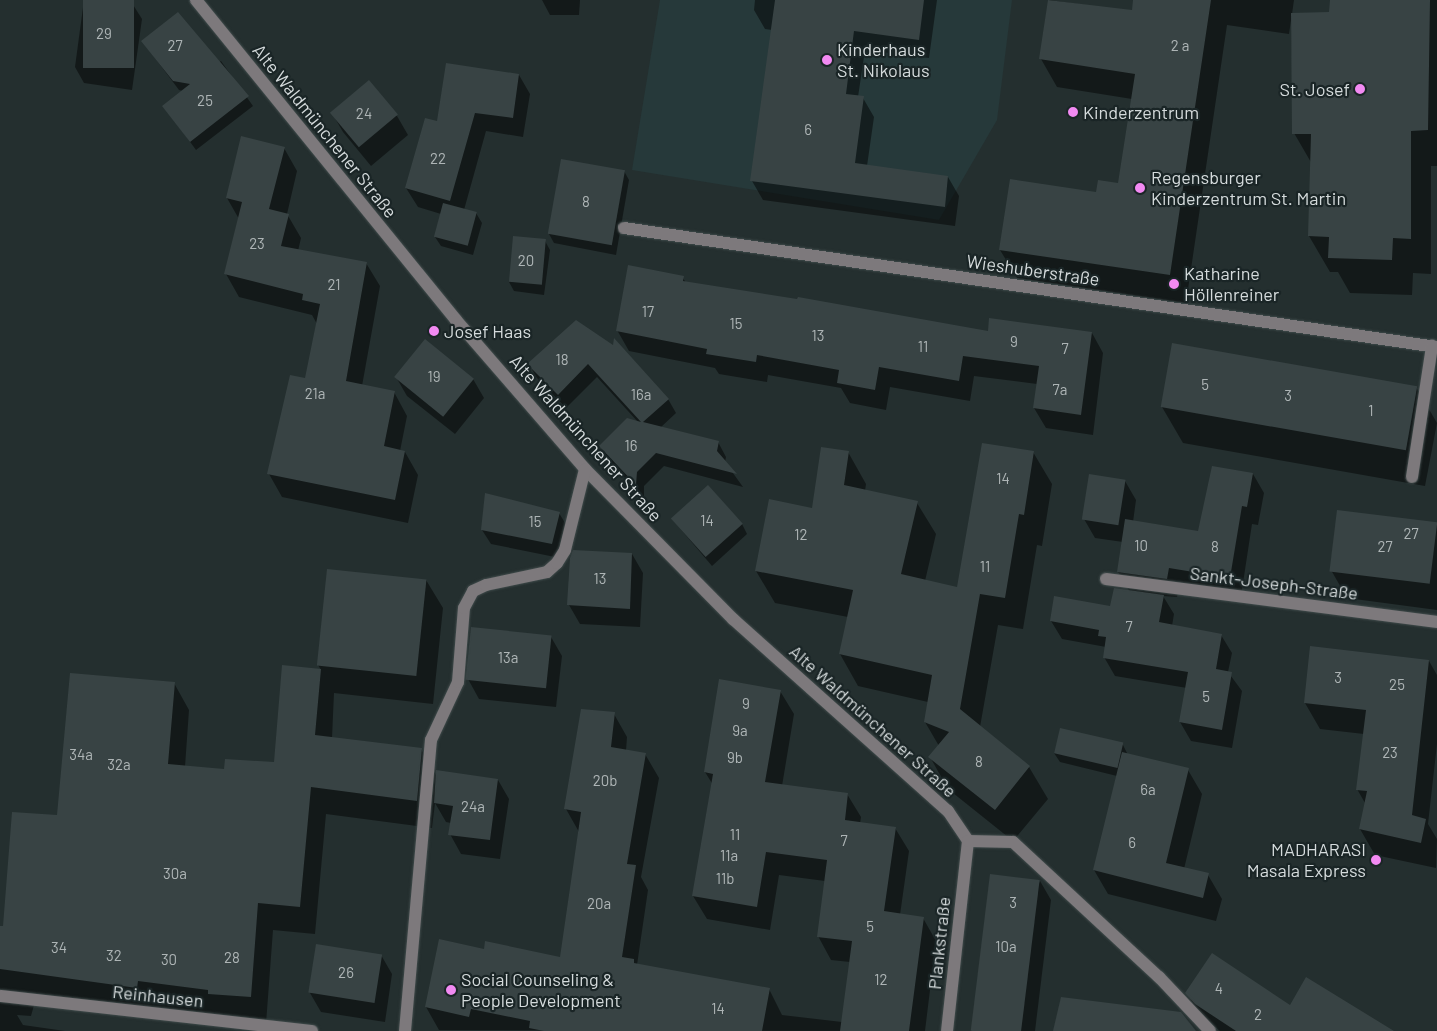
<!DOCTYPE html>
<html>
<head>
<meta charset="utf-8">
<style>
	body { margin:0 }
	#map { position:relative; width:1437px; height:1031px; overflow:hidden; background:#242f2f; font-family:Barlow,sans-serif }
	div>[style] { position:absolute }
	.built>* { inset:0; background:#26393a }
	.shadow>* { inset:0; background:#0007 }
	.building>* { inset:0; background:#384344; transform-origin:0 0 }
	.roads { filter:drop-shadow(0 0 1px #404b4b) drop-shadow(0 0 1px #404b4b) }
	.minor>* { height:12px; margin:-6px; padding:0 6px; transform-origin:6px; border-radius:6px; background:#7d797c }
	.dots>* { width:14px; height:14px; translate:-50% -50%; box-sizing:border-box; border:2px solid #1a2526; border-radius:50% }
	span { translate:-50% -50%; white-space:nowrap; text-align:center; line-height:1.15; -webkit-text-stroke:4.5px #1a2526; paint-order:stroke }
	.number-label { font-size:15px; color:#aeb5b6 }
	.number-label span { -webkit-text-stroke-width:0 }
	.poi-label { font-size:18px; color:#d5dbdc }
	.left { translate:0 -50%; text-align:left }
	.right { translate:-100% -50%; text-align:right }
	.street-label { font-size:18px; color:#d5dbdc }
</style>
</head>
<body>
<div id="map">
	<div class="built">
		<div style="clip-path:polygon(660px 0,1012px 0,997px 120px,939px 220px,632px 170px)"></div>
	</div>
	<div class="shadow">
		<div style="clip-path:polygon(84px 0,130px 0,142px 19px,132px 90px,84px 83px,75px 67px)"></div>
		<div style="clip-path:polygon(542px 0,580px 0,579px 15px,550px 15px)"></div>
		<div style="clip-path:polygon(755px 0,937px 0,929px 58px,865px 50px,858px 97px,863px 98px,874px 117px,867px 166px,948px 177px,959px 196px,955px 226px,763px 200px,752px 181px,772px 30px,765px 29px,754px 10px)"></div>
		<div style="clip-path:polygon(1049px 0,1162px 16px,1164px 0,1294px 0,1292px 14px,1330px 13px,1331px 0,1437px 0,1437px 166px,1431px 166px,1431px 274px,1413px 273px,1412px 295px,1350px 293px,1338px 272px,1330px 272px,1309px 236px,1312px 164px,1294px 133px,1291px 20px,1289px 34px,1227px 25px,1186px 303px,1017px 278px,1000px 250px,1097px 193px,1119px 185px,1132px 99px,1057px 87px,1041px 59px)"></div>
		<div style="clip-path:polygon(143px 42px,217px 64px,221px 61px,253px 106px,196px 150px,164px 106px,183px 91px,179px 90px)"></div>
		<div style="clip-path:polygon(519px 75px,530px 94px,523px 137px,486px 131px,464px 210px,476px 213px,482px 223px,473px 255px,441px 246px,435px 237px,441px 214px,418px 207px,406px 188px,438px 122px)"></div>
		<div style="clip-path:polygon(332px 113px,397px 116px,408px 135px,371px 166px,343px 132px)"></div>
		<div style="clip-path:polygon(284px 148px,297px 171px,287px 214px,301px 238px,298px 251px,366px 263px,380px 286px,362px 386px,394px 392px,407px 416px,400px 451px,405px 452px,418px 475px,408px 523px,282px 497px,269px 474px,306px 380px,317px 324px,312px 315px,239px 297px,226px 274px,239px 219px,227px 198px)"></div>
		<div style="clip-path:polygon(624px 171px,629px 180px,616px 255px,554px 243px,549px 234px)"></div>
		<div style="clip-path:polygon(545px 241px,550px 250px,544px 295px,514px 291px,509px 282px)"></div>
		<div style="clip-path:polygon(683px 278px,686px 283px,989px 332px,1092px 333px,1103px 353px,1093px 435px,1046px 428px,1034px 408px,1037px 384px,974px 376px,970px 401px,890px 387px,886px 410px,850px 403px,841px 388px,768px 375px,767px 382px,719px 374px,715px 368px,629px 351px,617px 330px)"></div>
		<div style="clip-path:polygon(576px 321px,668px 399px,676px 413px,660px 428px,718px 442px,726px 457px,725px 462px,743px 487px,664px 466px,644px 486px,644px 497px,609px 461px,601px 447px,638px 422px,597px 377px,566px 408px,537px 378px,529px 364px)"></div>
		<div style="clip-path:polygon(396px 377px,473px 379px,484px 398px,455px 434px,407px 396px)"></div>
		<div style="clip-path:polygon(1416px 387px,1437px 423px,1425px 486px,1183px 443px,1162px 407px)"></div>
		<div style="clip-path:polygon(848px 452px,866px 484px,865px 491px,917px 503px,936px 534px,925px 581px,958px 589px,1033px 452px,1052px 484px,1042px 546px,1037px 545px,1023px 629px,998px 625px,980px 727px,1029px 767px,1048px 799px,1013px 841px,948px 789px,930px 757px,939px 746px,925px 722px,928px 702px,858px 686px,840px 654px,848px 617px,775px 603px,756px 571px,813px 509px)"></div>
		<div style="clip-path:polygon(1253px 474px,1264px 493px,1258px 525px,1252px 524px,1241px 596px,1179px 587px,1177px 597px,1163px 596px,1174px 614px,1172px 626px,1221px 635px,1232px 653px,1228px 672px,1242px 691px,1232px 748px,1191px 741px,1180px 722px,1187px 688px,1115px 676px,1104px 657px,1106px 647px,1062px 639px,1051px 621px,1111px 607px,1130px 592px,1118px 572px,1123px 542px,1095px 538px,1084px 519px,1125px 481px,1136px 500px,1133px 522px,1199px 533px)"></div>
		<div style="clip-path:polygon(559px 513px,568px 528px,560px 558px,491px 544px,482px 530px)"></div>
		<div style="clip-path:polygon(672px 519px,742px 524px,747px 534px,712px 566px)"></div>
		<div style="clip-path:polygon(1437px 524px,1437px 610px,1347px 598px,1331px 570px)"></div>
		<div style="clip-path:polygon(632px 554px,643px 573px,640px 627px,580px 624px,569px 605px)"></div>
		<div style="clip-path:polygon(426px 580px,443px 608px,433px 704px,334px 693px,332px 738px,421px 749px,437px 777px,498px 780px,509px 799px,500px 859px,461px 854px,450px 834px,451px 823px,446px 822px,435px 803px,432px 828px,326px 814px,315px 934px,273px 930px,266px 1024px,36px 998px,31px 1016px,17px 1015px,23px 1025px,65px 1031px,0 1031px,0 927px,4px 927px,58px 817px,174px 683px,189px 710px,185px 767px,225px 770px,275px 764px,283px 667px,321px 670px,318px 665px)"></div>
		<div style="clip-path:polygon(551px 637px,562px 656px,556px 707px,479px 699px,468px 679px)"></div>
		<div style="clip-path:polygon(1429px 661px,1437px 675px,1437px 744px,1428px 824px,1437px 839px,1436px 868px,1375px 855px,1360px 829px,1365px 803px,1357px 789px,1364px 734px,1320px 729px,1305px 703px)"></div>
		<div style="clip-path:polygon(780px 691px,794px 714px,782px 786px,847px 794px,861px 817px,860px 824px,895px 828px,909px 851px,900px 915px,923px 918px,936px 941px,925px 1031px,439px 1030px,426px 1007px,485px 950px,561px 958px,579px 832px,566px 809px,614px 714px,627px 737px,626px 751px,645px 754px,659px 778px,641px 877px,648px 890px,637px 965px,769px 989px,782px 1015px,842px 1022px,850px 962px,831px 960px,818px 936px,825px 881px,779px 875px,770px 930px,707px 919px,693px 896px,713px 785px,705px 772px)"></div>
		<div style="clip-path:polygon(1123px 745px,1128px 755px,1188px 770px,1202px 794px,1184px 869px,1208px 875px,1222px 899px,1216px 921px,1108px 894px,1094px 870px,1117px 776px,1060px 762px,1054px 753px)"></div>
		<div style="clip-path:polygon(1040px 881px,1051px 900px,1035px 1031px,971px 1031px)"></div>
		<div style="clip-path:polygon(381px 955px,392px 974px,385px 1022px,321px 1012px,310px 993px)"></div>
		<div style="clip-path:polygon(1187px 993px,1291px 1007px,1382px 1031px,1220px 1031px,1198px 1012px)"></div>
	</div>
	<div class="building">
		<div style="left:83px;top:0;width:51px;height:68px"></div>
		<div style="clip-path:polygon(775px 0,924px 0,919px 40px,854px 31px,846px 94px,864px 96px,855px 163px,948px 176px,945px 207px,750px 181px)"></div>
		<div style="clip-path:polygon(1048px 0,1132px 10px,1133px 0,1211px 0,1170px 275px,999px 250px,1010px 179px,1096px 192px,1098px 180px,1118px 183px,1135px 74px,1039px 59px)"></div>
		<div style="clip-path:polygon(1330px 0,1430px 0,1428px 130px,1411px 131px,1411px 239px,1393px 238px,1392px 260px,1328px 258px,1329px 237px,1308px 236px,1311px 134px,1292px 134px,1291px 13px,1329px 12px)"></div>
		<div style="clip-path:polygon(178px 12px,249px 96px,190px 142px,162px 106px,190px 84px,173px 81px,141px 41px)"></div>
		<div style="clip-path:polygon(446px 63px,519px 74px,513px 118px,475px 113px,450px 201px,405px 188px,425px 118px,437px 121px)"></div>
		<div style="left:369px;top:80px;width:45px;height:51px;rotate:50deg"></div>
		<div style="clip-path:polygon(241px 136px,285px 147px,269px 209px,289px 214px,281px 246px,367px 262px,346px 381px,395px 391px,384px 446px,405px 451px,395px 500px,267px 474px,290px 375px,305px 378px,320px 304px,302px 300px,303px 294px,224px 274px,242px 202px,226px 198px)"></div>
		<div style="left:561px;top:159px;width:65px;height:76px;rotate:10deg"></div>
		<div style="left:443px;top:203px;width:35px;height:35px;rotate:15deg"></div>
		<div style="left:513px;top:236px;width:33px;height:46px;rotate:5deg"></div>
		<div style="clip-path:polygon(628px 265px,684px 276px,683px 281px,797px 299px,798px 297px,988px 331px,989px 318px,1092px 332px,1081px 415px,1033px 408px,1039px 366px,963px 356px,959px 381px,879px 367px,875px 390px,837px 383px,839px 370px,757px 355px,756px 362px,706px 354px,707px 349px,616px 331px)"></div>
		<div style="clip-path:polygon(576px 320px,613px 345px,614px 338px,669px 399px,643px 422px,719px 441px,717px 451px,737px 474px,656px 453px,637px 472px,636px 485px,599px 446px,627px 418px,641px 422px,588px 364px,558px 395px,527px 364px)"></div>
		<div style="left:425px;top:339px;width:63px;height:49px;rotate:39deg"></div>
		<div style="left:1172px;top:343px;width:249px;height:65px;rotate:10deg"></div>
		<div style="clip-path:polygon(982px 443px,1034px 451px,1024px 515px,1019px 514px,1005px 598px,980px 594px,960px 709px,1030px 766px,995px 810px,928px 757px,949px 732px,924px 722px,932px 675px,839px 654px,853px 590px,755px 571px,769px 499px,812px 508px,821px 447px,849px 451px,844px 485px,918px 501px,901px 574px,957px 587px)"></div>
		<div style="clip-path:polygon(1212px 466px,1253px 473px,1247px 507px,1242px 506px,1230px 578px,1169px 568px,1167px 579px,1117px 572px,1125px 519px,1198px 531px)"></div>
		<div style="left:1089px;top:474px;width:37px;height:46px;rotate:9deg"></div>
		<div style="left:708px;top:485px;width:52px;height:50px;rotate:48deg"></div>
		<div style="clip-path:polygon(485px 493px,560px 512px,552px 544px,481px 530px)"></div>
		<div style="left:1337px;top:510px;width:101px;height:62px;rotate:7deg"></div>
		<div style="clip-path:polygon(573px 550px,632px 553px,630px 609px,567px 605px,570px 558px)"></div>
		<div style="left:327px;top:569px;width:100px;height:97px;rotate:6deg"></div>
		<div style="clip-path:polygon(1114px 588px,1164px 595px,1159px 622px,1222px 634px,1216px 669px,1232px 672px,1222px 730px,1179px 722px,1188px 672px,1103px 658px,1106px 637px,1098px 636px,1099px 630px,1050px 621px,1054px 596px,1110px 606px)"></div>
		<div style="left:471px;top:627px;width:81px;height:53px;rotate:6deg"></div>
		<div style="clip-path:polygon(1310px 646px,1429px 660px,1412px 815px,1426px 819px,1421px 843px,1359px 829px,1367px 791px,1356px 790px,1366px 710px,1304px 703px)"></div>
		<div style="clip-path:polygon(282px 665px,321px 669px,315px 735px,422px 748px,417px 801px,311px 787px,300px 907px,258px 903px,251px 997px,208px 994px,208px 990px,138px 981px,137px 988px,0 969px,0 926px,3px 926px,12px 812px,57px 815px,70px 673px,175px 682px,168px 764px,224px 769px,225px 759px,274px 762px)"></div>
		<div style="clip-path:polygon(719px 679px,781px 690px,765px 782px,848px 793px,845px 820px,896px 827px,884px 911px,924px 917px,909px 1031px,840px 1031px,852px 941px,817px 937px,827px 860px,766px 852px,757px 907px,692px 896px,713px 774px,704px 772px)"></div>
		<div style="clip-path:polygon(581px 709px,615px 712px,611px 747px,646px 753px,627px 864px,636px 865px,622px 957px,634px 959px,634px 963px,770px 988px,762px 1031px,544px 1031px,529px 1028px,530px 1021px,471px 1009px,469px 1017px,425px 1007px,439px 939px,484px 949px,485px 941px,560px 957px,581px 812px,564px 809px)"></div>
		<div style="left:1060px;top:728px;width:65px;height:26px;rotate:13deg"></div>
		<div style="clip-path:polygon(1122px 752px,1189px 768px,1166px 863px,1209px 873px,1203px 898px,1093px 870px)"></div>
		<div style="clip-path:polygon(436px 770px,498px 779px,490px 840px,448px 835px,453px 806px,434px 803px)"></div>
		<div style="left:990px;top:874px;width:50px;height:158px;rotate:7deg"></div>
		<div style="left:316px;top:944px;width:67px;height:49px;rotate:9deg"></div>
		<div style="clip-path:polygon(1212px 953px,1290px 1005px,1306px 977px,1394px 1031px,1236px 1031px,1195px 1004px,1185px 993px)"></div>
		<div style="clip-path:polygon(1061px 997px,1181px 1012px,1196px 1031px,1053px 1031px)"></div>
	</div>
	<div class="roads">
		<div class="minor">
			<div style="left:196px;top:0;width:412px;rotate:50.9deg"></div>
			<div style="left:456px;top:320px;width:197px;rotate:49.1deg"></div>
			<div style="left:585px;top:469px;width:211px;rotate:45.4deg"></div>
			<div style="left:733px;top:619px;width:288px;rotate:41.8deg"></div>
			<div style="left:948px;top:811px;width:36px;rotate:56deg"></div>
			<div style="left:968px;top:841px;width:191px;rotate:96.3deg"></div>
			<div style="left:624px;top:228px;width:822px;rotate:8.33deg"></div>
			<div style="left:1412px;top:477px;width:133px;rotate:-81.3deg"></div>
			<div style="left:1106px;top:579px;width:334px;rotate:7.4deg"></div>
			<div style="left:968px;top:841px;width:45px;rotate:1.3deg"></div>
			<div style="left:1013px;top:842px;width:199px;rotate:42.8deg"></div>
			<div style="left:1159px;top:977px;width:74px;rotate:46.6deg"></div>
			<div style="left:0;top:996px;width:314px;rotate:6.4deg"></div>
			<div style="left:405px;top:1031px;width:292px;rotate:-84.9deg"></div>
			<div style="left:431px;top:740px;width:64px;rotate:-65deg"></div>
			<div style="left:458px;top:682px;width:74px;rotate:-85.4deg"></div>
			<div style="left:464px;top:608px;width:19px;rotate:-62deg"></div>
			<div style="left:473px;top:591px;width:14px;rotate:-25deg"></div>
			<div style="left:486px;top:585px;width:62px;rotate:-12deg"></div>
			<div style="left:547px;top:572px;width:13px;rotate:-42deg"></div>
			<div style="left:557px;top:563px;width:15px;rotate:-58deg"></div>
			<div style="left:565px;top:550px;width:83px;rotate:-76.1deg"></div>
		</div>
	</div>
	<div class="dots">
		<div style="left:827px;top:60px;background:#f28af2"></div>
		<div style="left:1360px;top:89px;background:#f28af2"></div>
		<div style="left:1073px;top:112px;background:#f28af2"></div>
		<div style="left:1140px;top:188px;background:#f28af2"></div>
		<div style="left:1174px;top:284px;background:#f28af2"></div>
		<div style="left:434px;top:331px;background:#f28af2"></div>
		<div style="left:1376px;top:860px;background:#f28af2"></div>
		<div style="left:451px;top:990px;background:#f28af2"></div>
	</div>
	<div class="number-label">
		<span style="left:104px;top:34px">29</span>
		<span style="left:175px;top:46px">27</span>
		<span style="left:1180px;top:46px">2 a</span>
		<span style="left:205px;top:101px">25</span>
		<span style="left:364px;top:114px">24</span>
		<span style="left:808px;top:130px">6</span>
		<span style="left:438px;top:159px">22</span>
		<span style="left:586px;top:202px">8</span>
		<span style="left:257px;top:244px">23</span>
		<span style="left:526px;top:261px">20</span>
		<span style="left:334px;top:285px">21</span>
		<span style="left:648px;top:312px">17</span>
		<span style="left:736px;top:324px">15</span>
		<span style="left:818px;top:336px">13</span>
		<span style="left:1014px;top:342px">9</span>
		<span style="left:923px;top:347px">11</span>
		<span style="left:1065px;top:349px">7</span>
		<span style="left:562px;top:360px">18</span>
		<span style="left:434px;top:377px">19</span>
		<span style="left:1205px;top:385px">5</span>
		<span style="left:1060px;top:390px">7a</span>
		<span style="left:315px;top:394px">21a</span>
		<span style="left:641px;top:395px">16a</span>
		<span style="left:1288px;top:396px">3</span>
		<span style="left:1371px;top:411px">1</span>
		<span style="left:631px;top:446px">16</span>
		<span style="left:1003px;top:479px">14</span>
		<span style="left:707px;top:521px">14</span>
		<span style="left:535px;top:522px">15</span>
		<span style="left:1411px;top:534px">27</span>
		<span style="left:801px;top:535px">12</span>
		<span style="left:1141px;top:546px">10</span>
		<span style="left:1215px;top:547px">8</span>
		<span style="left:1385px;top:547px">27</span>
		<span style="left:985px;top:567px">11</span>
		<span style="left:600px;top:579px">13</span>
		<span style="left:1129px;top:627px">7</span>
		<span style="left:508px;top:658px">13a</span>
		<span style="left:1338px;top:678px">3</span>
		<span style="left:1397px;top:685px">25</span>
		<span style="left:1206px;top:697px">5</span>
		<span style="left:746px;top:704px">9</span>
		<span style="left:740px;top:731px">9a</span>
		<span style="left:1390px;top:753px">23</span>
		<span style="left:81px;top:755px">34a</span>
		<span style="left:735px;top:758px">9b</span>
		<span style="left:979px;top:762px">8</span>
		<span style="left:119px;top:765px">32a</span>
		<span style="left:605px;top:781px">20b</span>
		<span style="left:1148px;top:790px">6a</span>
		<span style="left:473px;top:807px">24a</span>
		<span style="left:735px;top:835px">11</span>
		<span style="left:844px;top:841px">7</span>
		<span style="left:1132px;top:843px">6</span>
		<span style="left:729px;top:856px">11a</span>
		<span style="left:175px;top:874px">30a</span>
		<span style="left:725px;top:879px">11b</span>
		<span style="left:1013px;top:903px">3</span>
		<span style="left:599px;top:904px">20a</span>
		<span style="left:870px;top:927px">5</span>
		<span style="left:1006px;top:947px">10a</span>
		<span style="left:59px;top:948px">34</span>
		<span style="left:114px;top:956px">32</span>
		<span style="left:232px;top:958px">28</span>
		<span style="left:169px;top:960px">30</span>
		<span style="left:346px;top:973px">26</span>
		<span style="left:881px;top:980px">12</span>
		<span style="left:1219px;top:989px">4</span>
		<span style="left:718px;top:1009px">14</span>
		<span style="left:1258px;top:1015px">2</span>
	</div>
	<div class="poi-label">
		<span class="left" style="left:837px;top:60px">Kinderhaus<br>St. Nikolaus</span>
		<span class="right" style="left:1350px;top:89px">St. Josef</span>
		<span class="left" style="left:1083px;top:112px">Kinderzentrum</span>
		<span class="left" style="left:1151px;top:188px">Regensburger<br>Kinderzentrum St. Martin</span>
		<span class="left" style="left:1184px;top:284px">Katharine<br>Höllenreiner</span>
		<span class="left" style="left:444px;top:331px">Josef Haas</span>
		<span class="right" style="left:1366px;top:860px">MADHARASI<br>Masala Express</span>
		<span class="left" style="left:461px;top:990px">Social Counseling &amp;<br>People Development</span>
	</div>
	<div class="street-label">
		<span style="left:325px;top:131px;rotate:51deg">Alte Waldmünchener Straße</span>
		<span style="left:1033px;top:270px;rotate:8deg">Wieshuberstraße</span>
		<span style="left:586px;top:438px;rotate:48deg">Alte Waldmünchener Straße</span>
		<span style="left:1274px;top:583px;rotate:7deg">Sankt-Joseph-Straße</span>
		<span style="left:873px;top:721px;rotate:42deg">Alte Waldmünchener Straße</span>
		<span style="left:939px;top:943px;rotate:-84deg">Plankstraße</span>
		<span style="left:158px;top:996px;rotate:6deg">Reinhausen</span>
	</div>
</div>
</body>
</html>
